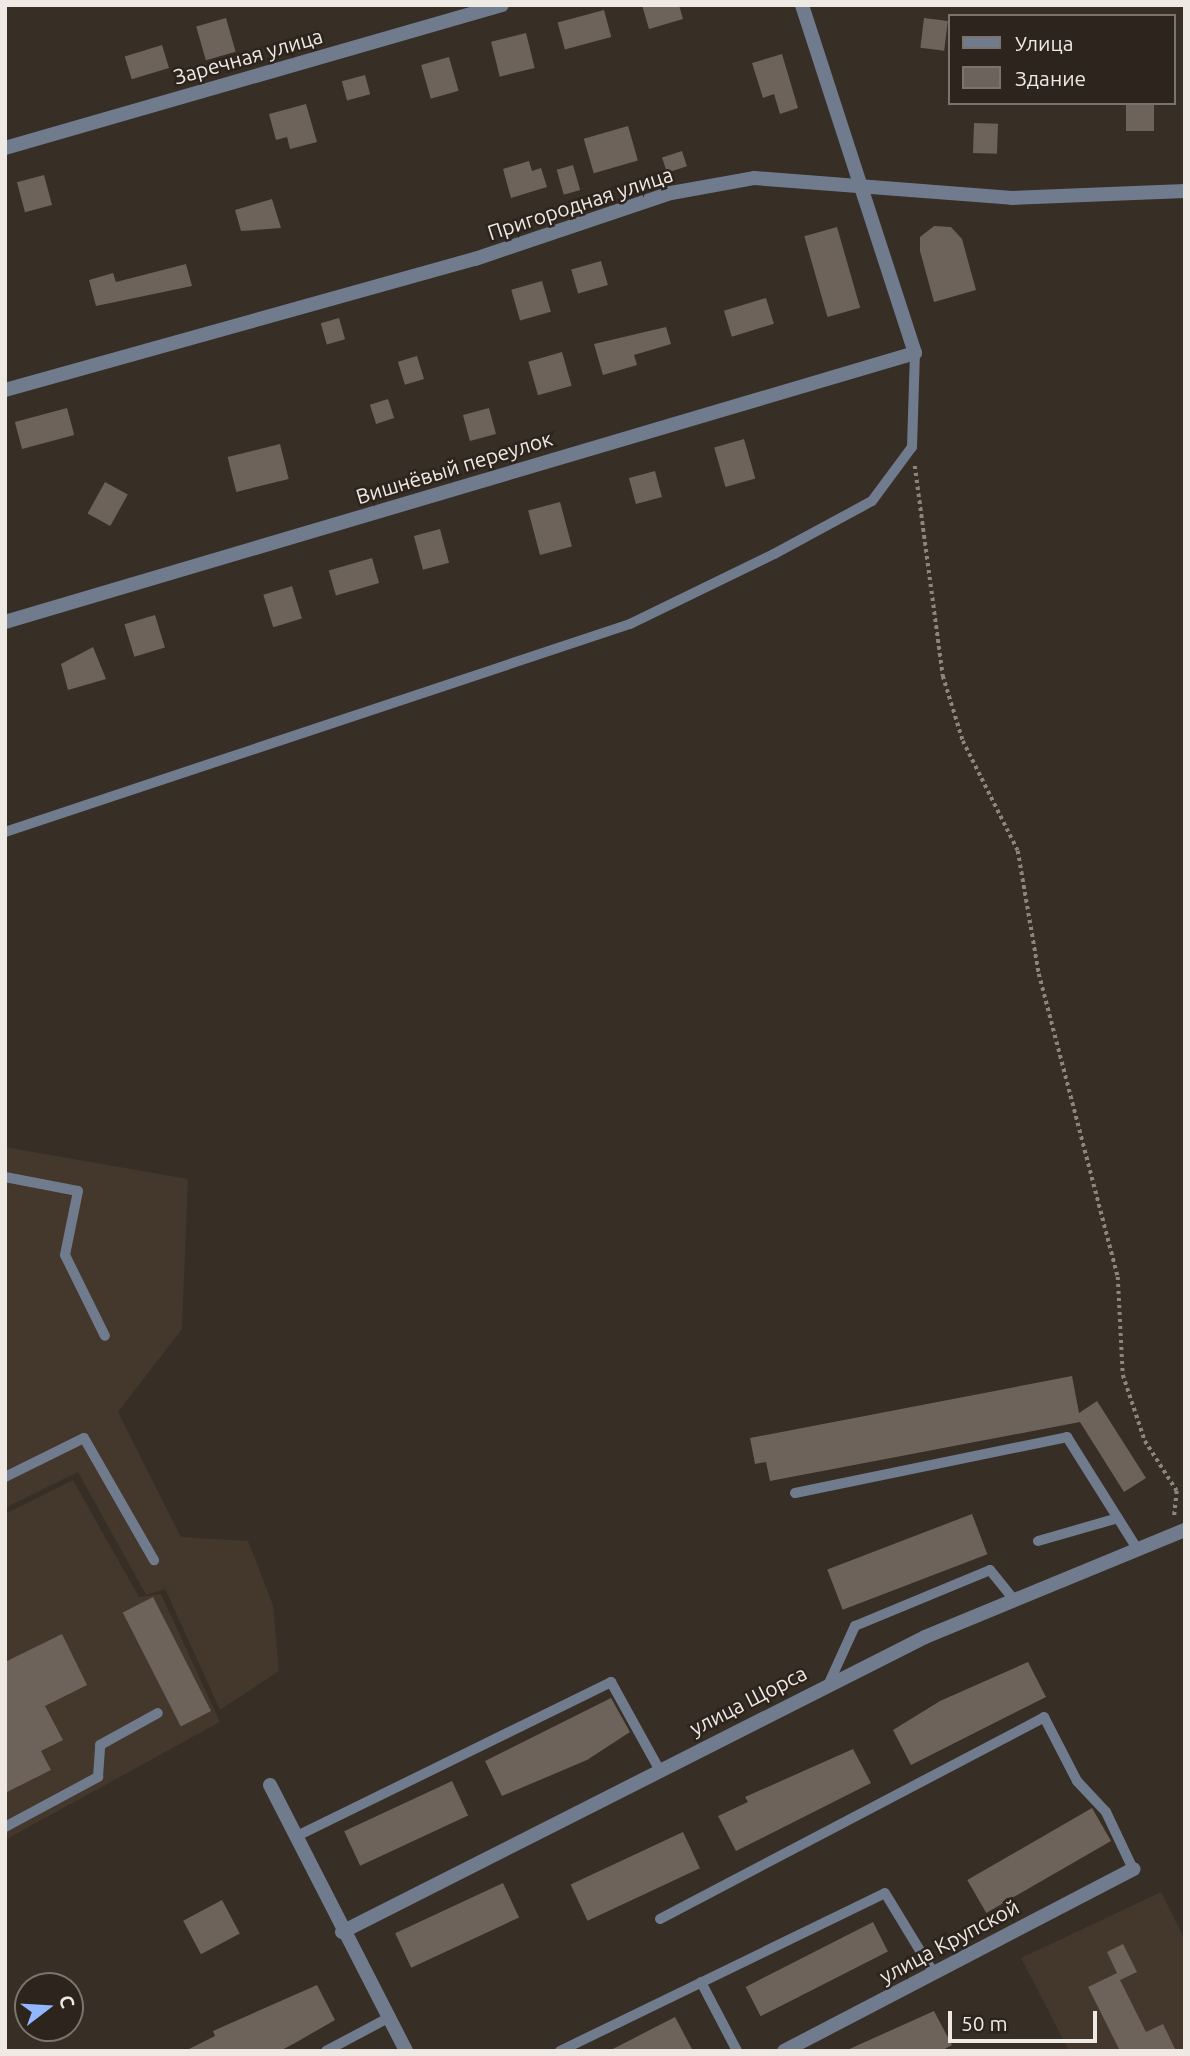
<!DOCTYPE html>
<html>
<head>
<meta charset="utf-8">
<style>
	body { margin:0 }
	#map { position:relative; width:1190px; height:2056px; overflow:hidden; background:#372e26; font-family:Ubuntu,sans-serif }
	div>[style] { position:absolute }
	.built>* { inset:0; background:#44372b }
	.building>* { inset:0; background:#6d635b; transform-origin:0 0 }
	.path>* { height:3.5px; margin-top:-1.75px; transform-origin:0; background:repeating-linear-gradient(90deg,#8d857f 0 3.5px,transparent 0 7px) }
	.lane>* { height:10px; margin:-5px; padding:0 5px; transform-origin:5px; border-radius:5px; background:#707b8e }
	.street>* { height:14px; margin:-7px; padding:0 7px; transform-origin:7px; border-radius:7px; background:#707b8e }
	span { translate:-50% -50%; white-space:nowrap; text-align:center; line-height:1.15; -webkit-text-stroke:5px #2d241d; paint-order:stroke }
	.street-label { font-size:21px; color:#efe9e4 }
	.frame { position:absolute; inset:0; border:7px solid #efe9e4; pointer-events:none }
	.legend { position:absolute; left:948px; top:14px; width:228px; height:91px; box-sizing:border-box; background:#2d241d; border:2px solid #7b736d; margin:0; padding:9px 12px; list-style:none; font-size:21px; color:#efe9e4 }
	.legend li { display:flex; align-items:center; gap:14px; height:35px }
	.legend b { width:35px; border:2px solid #7b736d }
	.north { position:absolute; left:14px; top:1972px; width:70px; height:70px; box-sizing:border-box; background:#2d241d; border:2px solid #7b736d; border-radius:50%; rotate:73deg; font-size:19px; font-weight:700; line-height:28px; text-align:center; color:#efe9e4 }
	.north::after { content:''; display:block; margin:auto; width:24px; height:32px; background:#92b7fd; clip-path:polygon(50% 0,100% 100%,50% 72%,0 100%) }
	.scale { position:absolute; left:948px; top:2011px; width:149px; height:32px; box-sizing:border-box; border:4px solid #efe9e4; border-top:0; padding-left:9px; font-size:21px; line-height:24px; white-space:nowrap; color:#efe9e4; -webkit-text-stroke:5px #2d241d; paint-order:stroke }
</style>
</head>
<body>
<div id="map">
	<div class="built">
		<div style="clip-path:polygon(5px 1147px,188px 1179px,182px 1329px,118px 1412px,181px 1537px,248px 1541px,273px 1605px,279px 1671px,220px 1710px,165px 1589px,146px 1595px,78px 1472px,5px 1508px)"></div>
		<div style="clip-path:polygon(73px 1480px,139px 1597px,161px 1594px,220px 1722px,5px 1840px,5px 1514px)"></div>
		<div style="clip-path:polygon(1161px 1892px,1185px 1940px,1185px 2051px,1069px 2051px,1021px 1958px)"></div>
	</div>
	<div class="building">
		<div style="clip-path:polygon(642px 5px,679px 5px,683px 19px,649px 29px)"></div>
		<div style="left:604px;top:10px;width:28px;height:48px;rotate:75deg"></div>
		<div style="left:226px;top:18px;width:35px;height:31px;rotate:74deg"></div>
		<div style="left:924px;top:18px;width:24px;height:30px;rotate:7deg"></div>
		<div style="left:526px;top:33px;width:36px;height:36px;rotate:76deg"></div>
		<div style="left:162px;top:45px;width:24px;height:39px;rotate:73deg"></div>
		<div style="clip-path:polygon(782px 54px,798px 108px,780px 114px,774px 94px,763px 98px,752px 63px)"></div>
		<div style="left:449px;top:57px;width:35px;height:29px;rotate:74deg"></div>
		<div style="left:365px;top:75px;width:20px;height:24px;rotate:75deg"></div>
		<div style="left:1126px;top:103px;width:28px;height:28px"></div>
		<div style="clip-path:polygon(306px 104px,317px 142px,290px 149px,287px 137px,276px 140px,269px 114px)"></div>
		<div style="left:974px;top:123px;width:24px;height:30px;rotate:2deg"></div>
		<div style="left:628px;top:126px;width:36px;height:46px;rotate:74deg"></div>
		<div style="left:682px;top:151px;width:16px;height:21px;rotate:72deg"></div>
		<div style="clip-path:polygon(529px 161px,532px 171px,541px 168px,547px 187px,511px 198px,503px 169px)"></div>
		<div style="left:573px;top:165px;width:26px;height:17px;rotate:74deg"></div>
		<div style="left:44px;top:175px;width:31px;height:28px;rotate:75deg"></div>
		<div style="clip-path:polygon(272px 199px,281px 228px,241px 231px,235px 210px)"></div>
		<div style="clip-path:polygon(934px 226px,951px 227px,962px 239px,976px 290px,934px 302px,920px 251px,920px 237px)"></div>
		<div style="left:837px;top:227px;width:84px;height:34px;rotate:74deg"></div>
		<div style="left:601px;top:261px;width:25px;height:31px;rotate:74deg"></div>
		<div style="clip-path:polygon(186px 264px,192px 286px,96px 306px,89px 280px,113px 273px,116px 282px)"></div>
		<div style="left:542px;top:281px;width:32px;height:32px;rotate:74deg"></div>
		<div style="left:766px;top:298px;width:27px;height:44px;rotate:73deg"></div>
		<div style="left:339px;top:318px;width:22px;height:19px;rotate:74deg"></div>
		<div style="clip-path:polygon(666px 327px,671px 344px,634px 355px,637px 365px,603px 375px,594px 344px)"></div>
		<div style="left:562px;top:352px;width:35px;height:35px;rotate:74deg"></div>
		<div style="left:417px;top:356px;width:24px;height:20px;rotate:73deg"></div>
		<div style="left:388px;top:399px;width:20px;height:19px;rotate:72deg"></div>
		<div style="left:67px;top:408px;width:28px;height:54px;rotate:75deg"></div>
		<div style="left:489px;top:408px;width:27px;height:27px;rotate:75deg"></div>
		<div style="left:744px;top:439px;width:41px;height:31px;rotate:74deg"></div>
		<div style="left:280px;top:444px;width:36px;height:54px;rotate:76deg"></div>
		<div style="left:655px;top:471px;width:27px;height:27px;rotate:75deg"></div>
		<div style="left:105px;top:482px;width:26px;height:36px;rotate:29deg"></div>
		<div style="left:560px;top:502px;width:46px;height:33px;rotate:75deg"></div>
		<div style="left:440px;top:529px;width:35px;height:27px;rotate:75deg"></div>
		<div style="left:372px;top:558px;width:26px;height:45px;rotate:74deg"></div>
		<div style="left:292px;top:586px;width:34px;height:30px;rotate:73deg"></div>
		<div style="left:155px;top:615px;width:34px;height:32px;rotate:73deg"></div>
		<div style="clip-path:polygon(93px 647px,106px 679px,68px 690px,61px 664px)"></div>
		<div style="clip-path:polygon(1072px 1376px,1079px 1413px,1097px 1401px,1146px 1478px,1124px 1492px,1080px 1422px,770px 1481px,766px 1462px,755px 1464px,750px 1438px)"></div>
		<div style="left:972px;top:1514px;width:43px;height:155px;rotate:69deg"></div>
		<div style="left:153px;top:1597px;width:128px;height:34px;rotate:63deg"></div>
		<div style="clip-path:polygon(62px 1634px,87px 1685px,45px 1706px,63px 1740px,41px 1751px,51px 1770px,5px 1793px,5px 1662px)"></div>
		<div style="clip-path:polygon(1028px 1662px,1046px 1697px,911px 1765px,893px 1730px,940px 1701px)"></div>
		<div style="clip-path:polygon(611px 1698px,630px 1732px,587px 1760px,502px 1796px,485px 1761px)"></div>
		<div style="clip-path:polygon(853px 1749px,871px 1783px,736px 1851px,718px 1816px,748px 1802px,745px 1797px)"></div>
		<div style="left:452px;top:1781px;width:38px;height:119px;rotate:65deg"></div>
		<div style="left:1092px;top:1808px;width:38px;height:144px;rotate:60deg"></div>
		<div style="left:683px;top:1832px;width:40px;height:124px;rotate:65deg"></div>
		<div style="left:503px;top:1883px;width:38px;height:119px;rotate:65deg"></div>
		<div style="left:222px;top:1900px;width:38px;height:44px;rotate:62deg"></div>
		<div style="left:873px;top:1922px;width:33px;height:143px;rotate:63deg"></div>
		<div style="clip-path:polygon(1123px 1944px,1137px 1972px,1120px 1980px,1117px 1974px,1146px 2032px,1163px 2024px,1176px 2051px,1120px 2051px,1088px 1987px,1117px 1973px,1107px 1952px)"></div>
		<div style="clip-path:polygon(317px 1985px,335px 2020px,295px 2043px,280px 2051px,185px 2051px,215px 2036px,213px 2031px)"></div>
		<div style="clip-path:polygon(934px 2011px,952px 2045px,941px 2051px,845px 2051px)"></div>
		<div style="clip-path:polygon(675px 2017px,693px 2051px,609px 2051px)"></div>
	</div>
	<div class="path">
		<div style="left:915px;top:466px;width:212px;rotate:82.4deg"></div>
		<div style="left:943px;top:676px;width:68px;rotate:72.9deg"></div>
		<div style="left:963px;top:741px;width:123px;rotate:63.4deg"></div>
		<div style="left:1018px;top:851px;width:125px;rotate:80.3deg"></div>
		<div style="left:1039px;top:974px;width:313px;rotate:75.4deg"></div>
		<div style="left:1118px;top:1277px;width:98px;rotate:87.1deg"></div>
		<div style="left:1123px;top:1375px;width:70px;rotate:71.6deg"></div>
		<div style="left:1145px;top:1441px;width:59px;rotate:57.4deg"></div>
		<div style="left:1177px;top:1491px;width:27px;rotate:96deg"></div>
	</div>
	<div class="lane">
		<div style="left:5px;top:832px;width:659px;rotate:-18.41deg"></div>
		<div style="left:630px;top:624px;width:160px;rotate:-25.9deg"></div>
		<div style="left:774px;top:554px;width:111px;rotate:-28.4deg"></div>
		<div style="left:872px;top:501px;width:67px;rotate:-53.5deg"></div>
		<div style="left:912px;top:447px;width:94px;rotate:-88.2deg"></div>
		<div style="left:5px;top:1177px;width:74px;rotate:10.9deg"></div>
		<div style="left:78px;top:1191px;width:65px;rotate:101.5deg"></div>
		<div style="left:65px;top:1255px;width:90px;rotate:63.7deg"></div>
		<div style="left:5px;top:1477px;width:88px;rotate:-26.3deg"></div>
		<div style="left:84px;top:1438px;width:141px;rotate:60.2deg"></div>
		<div style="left:795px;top:1493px;width:278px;rotate:-11.6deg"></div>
		<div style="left:1067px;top:1437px;width:133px;rotate:57.9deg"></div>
		<div style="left:1038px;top:1541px;width:83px;rotate:-16deg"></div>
		<div style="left:829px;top:1683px;width:63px;rotate:-65.5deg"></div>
		<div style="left:855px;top:1626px;width:146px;rotate:-22.5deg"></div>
		<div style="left:990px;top:1570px;width:38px;rotate:51deg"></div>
		<div style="left:5px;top:1827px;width:106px;rotate:-28.3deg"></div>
		<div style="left:98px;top:1777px;width:32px;rotate:-86deg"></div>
		<div style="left:100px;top:1745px;width:66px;rotate:-28.9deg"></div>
		<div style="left:297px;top:1836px;width:350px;rotate:-26.1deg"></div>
		<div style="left:611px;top:1682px;width:99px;rotate:61.1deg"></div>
		<div style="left:660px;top:1919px;width:434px;rotate:-27.7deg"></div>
		<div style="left:1044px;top:1717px;width:72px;rotate:62.7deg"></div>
		<div style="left:1077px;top:1781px;width:42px;rotate:46.9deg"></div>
		<div style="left:1106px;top:1812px;width:63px;rotate:64.7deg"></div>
		<div style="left:701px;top:1982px;width:78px;rotate:62.4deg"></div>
		<div style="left:326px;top:2051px;width:70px;rotate:-28deg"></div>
		<div style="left:560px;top:2051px;width:361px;rotate:-25.9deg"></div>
		<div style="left:885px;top:1893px;width:92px;rotate:58.7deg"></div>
	</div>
	<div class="street">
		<div style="left:5px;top:148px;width:517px;rotate:-16.05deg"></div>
		<div style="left:5px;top:390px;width:488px;rotate:-15.6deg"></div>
		<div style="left:475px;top:259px;width:207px;rotate:-18.6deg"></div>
		<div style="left:671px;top:193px;width:84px;rotate:-10.2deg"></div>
		<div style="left:754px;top:178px;width:259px;rotate:4.4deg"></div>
		<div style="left:1012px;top:198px;width:173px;rotate:-2.3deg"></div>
		<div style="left:5px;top:622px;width:949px;rotate:-16.47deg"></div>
		<div style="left:915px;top:353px;width:366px;rotate:-108deg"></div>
		<div style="left:270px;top:1785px;width:299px;rotate:62.9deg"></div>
		<div style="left:342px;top:1932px;width:653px;rotate:-26.84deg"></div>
		<div style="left:925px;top:1637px;width:281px;rotate:-22.4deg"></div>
		<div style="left:784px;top:2051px;width:394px;rotate:-27.5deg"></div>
	</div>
	<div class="street-label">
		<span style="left:248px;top:56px;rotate:-16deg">Заречная улица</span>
		<span style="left:580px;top:203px;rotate:-18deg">Пригородная улица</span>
		<span style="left:454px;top:467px;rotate:-17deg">Вишнёвый переулок</span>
		<span style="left:748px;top:1700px;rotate:-27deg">улица Щорса</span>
		<span style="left:949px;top:1941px;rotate:-28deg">улица Крупской</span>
	</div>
	<div class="frame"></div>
	<ul class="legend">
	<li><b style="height:9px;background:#707b8e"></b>Улица</li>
	<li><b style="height:19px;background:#6d635b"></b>Здание</li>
	</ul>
	<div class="north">С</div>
	<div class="scale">50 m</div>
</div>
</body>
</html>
